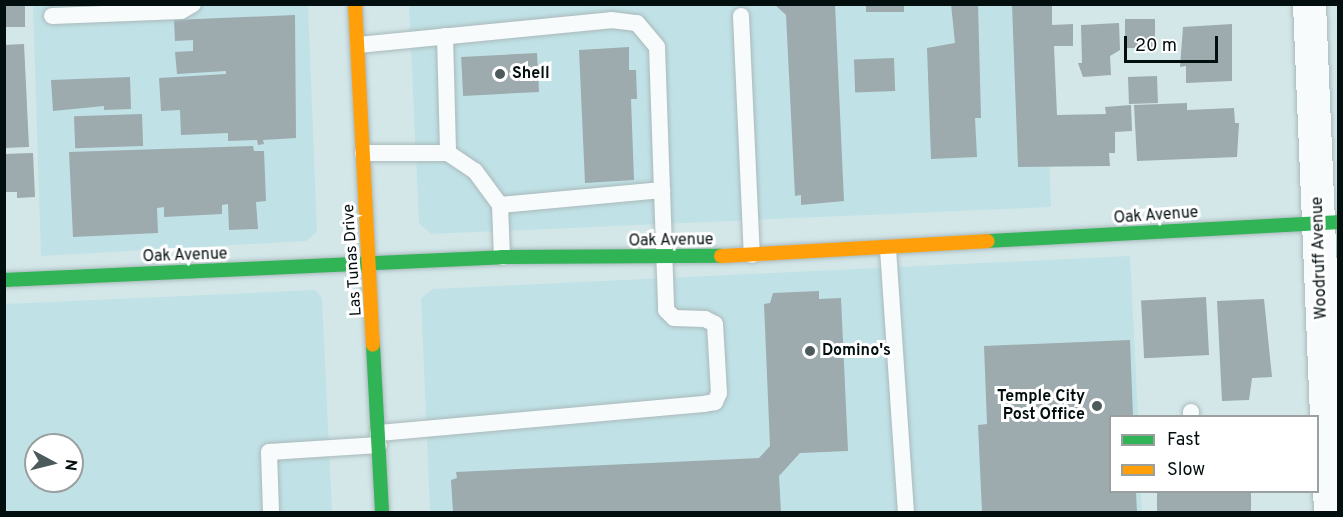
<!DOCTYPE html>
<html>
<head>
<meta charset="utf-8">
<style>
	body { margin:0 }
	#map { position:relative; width:1343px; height:517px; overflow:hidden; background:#d3e7e9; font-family:Overpass,sans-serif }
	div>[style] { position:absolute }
	.built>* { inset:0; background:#c0e2e6 }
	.building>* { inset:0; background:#9daaae; transform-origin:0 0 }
	.roads { filter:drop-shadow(0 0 2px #aab9bb) drop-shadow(0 0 2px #aab9bb) }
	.lane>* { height:16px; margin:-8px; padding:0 8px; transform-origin:8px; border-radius:8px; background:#f8fbfc }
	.street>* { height:33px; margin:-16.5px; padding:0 16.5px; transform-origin:16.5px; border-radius:16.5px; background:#f8fbfc }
	.fast>* { height:14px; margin:-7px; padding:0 7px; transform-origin:7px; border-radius:7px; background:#30b455 }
	.slow>* { height:14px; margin:-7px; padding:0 7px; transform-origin:7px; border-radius:7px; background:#ff9f0a }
	.dots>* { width:16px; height:16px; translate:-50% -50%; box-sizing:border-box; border:3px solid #fff; border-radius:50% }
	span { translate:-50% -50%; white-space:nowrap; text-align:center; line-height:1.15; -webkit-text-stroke:6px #fff; paint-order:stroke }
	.poi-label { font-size:16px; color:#030e0f; font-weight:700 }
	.left { translate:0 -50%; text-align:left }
	.right { translate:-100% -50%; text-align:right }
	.street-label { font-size:16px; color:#030e0f }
	.frame { position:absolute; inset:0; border:6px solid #030e0f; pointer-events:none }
	.legend { position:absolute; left:1109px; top:415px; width:210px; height:78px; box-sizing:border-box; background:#fff; border:2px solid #9a9f9f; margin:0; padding:8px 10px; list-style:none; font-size:18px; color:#030e0f }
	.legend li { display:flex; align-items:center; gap:12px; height:30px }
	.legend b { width:30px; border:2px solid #9a9f9f }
	.north { position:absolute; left:24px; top:433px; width:60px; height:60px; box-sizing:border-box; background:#fff; border:2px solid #9a9f9f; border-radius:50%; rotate:97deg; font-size:16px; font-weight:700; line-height:24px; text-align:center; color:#030e0f }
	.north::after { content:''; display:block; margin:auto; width:21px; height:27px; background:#4c5a5b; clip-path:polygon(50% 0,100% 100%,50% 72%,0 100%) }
	.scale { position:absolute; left:1124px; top:36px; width:94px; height:27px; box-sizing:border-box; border:3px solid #030e0f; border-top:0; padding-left:8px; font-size:18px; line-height:21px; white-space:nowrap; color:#030e0f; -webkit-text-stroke:4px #fff; paint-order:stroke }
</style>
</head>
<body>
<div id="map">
	<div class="built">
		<div style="clip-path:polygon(33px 5px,308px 5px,317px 232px,306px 241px,41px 256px)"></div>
		<div style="clip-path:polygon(409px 5px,1044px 5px,1051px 207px,431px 234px,419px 223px)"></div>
		<div style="clip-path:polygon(1130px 256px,1138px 416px,1110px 416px,1110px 492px,1141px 492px,1142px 512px,430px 512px,421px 298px,433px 289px)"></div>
		<div style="clip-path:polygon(evenodd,315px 290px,322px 298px,332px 512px,5px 512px,4px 304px,315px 290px,36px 445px,72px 445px,72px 481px,36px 481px,36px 445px)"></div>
	</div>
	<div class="building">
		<div style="left:4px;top:4px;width:21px;height:23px"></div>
		<div style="clip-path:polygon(774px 4px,835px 4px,844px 201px,801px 205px,801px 195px,795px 196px,786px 15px)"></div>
		<div style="left:866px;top:4px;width:38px;height:8px"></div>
		<div style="clip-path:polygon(951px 4px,978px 4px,981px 118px,975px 118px,977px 157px,931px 159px,927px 48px,955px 43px)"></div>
		<div style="clip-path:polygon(1012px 4px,1052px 4px,1052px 25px,1073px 24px,1073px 46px,1054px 46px,1057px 115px,1106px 114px,1105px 107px,1131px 105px,1132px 131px,1115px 132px,1115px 153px,1109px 153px,1110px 166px,1018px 167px)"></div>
		<div style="clip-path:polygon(295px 15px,296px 138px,263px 140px,264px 144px,258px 145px,257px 140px,228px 141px,228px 133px,181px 135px,180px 110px,161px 111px,159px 78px,226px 74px,226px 71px,177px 74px,175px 52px,193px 51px,193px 40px,175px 41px,174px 20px)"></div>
		<div style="left:1155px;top:19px;width:29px;height:30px;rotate:90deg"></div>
		<div style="clip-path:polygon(1119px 23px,1120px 50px,1110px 56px,1111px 75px,1083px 77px,1078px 63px,1082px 63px,1081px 25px)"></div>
		<div style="clip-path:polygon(1232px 24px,1232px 81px,1186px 83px,1186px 66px,1180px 67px,1183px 27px)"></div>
		<div style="clip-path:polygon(24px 44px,29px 147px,4px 148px,4px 45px)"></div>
		<div style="clip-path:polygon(629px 47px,629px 70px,636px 70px,637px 99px,631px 99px,634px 180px,585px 183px,579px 50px)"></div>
		<div style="left:537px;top:53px;width:39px;height:76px;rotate:87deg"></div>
		<div style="left:894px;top:58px;width:33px;height:40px;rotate:88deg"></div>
		<div style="left:1157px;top:76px;width:27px;height:29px;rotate:88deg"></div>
		<div style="clip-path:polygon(130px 77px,131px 109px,104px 110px,104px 106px,53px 111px,51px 80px)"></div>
		<div style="clip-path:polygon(1187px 103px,1187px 110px,1234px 108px,1235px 123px,1239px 123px,1237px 157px,1137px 161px,1134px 105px)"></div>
		<div style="left:142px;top:114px;width:32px;height:68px;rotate:88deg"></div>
		<div style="clip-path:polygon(253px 146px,254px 151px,264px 151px,266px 201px,256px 202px,258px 229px,229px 230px,228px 204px,222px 205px,222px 214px,164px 217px,164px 207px,157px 208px,158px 233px,73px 237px,69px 152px)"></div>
		<div style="clip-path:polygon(33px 153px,35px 197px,17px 198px,17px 192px,4px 192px,4px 154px)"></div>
		<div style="clip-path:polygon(819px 291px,819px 299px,841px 298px,848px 451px,800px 453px,779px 476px,781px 512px,453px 512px,451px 480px,457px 478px,456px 472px,759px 458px,770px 446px,764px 304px,770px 303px,773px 293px)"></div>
		<div style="left:1206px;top:297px;width:58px;height:65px;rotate:87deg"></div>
		<div style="clip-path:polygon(1264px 299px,1272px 377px,1252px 378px,1249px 400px,1222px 401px,1217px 301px)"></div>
		<div style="clip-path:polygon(1130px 340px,1133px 416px,1110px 416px,1110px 492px,1136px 492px,1137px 512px,982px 512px,978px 425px,987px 424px,984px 346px)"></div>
		<div style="left:1157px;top:492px;width:94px;height:20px"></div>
	</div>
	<div class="roads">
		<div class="lane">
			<div style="left:52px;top:16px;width:129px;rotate:-2.2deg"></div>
			<div style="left:181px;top:11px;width:14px;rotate:-30deg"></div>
			<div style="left:741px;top:16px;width:239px;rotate:87.4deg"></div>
			<div style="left:445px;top:36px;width:117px;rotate:88.5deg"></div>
			<div style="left:358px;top:45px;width:254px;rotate:-5.6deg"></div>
			<div style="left:611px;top:20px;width:26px;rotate:7deg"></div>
			<div style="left:637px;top:23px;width:31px;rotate:50deg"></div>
			<div style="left:657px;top:47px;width:263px;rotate:88deg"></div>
			<div style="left:666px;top:310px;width:11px;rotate:45deg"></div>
			<div style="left:674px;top:318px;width:31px;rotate:2deg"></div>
			<div style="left:705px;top:319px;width:11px;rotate:27deg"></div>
			<div style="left:715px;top:324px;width:69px;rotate:86.7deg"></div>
			<div style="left:719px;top:393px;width:10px;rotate:114deg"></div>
			<div style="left:715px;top:402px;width:11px;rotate:170deg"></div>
			<div style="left:704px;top:404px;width:327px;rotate:174.9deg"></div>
			<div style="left:363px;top:153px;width:85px"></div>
			<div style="left:448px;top:153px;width:32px;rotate:34deg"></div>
			<div style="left:475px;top:171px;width:42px;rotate:53.7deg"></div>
			<div style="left:500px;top:205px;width:52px;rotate:87.8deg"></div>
			<div style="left:500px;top:205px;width:163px;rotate:-5.3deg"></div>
			<div style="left:888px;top:249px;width:264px;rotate:86.1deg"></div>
			<div style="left:1191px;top:412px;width:4px;rotate:90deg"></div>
			<div style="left:271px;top:512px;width:60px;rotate:-91.9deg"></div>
			<div style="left:269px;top:452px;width:110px;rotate:-3.6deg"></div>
		</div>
		<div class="street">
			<div style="left:1309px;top:4px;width:508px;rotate:87.63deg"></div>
		</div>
		<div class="fast">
			<div style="left:988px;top:241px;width:351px;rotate:-3.1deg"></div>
			<div style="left:4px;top:280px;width:499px;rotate:-2.6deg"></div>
			<div style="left:502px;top:257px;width:219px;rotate:-0.3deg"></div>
			<div style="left:373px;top:345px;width:167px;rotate:86.9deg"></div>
		</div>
		<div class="slow">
			<div style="left:355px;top:4px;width:341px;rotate:87deg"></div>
			<div style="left:721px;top:256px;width:267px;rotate:-3.2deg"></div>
		</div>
	</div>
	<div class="dots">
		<div style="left:500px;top:74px;background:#4c5a5b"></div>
		<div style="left:810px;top:351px;background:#4c5a5b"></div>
		<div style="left:1097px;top:406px;background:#4c5a5b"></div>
	</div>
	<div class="poi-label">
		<span class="left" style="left:512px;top:74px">Shell</span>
		<span class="left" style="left:822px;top:351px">Domino's</span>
		<span class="right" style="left:1085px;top:406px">Temple City<br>Post Office</span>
	</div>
	<div class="street-label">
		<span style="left:1156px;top:216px;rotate:-4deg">Oak Avenue</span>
		<span style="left:671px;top:241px;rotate:-1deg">Oak Avenue</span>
		<span style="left:185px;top:256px;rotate:-2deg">Oak Avenue</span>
		<span style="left:1320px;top:258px;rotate:-92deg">Woodruff Avenue</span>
		<span style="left:353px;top:260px;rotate:-94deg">Las Tunas Drive</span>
	</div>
	<div class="frame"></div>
	<ul class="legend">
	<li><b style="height:8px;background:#30b455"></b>Fast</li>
	<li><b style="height:8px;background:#ff9f0a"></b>Slow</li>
	</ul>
	<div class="north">N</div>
	<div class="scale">20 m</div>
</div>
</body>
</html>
